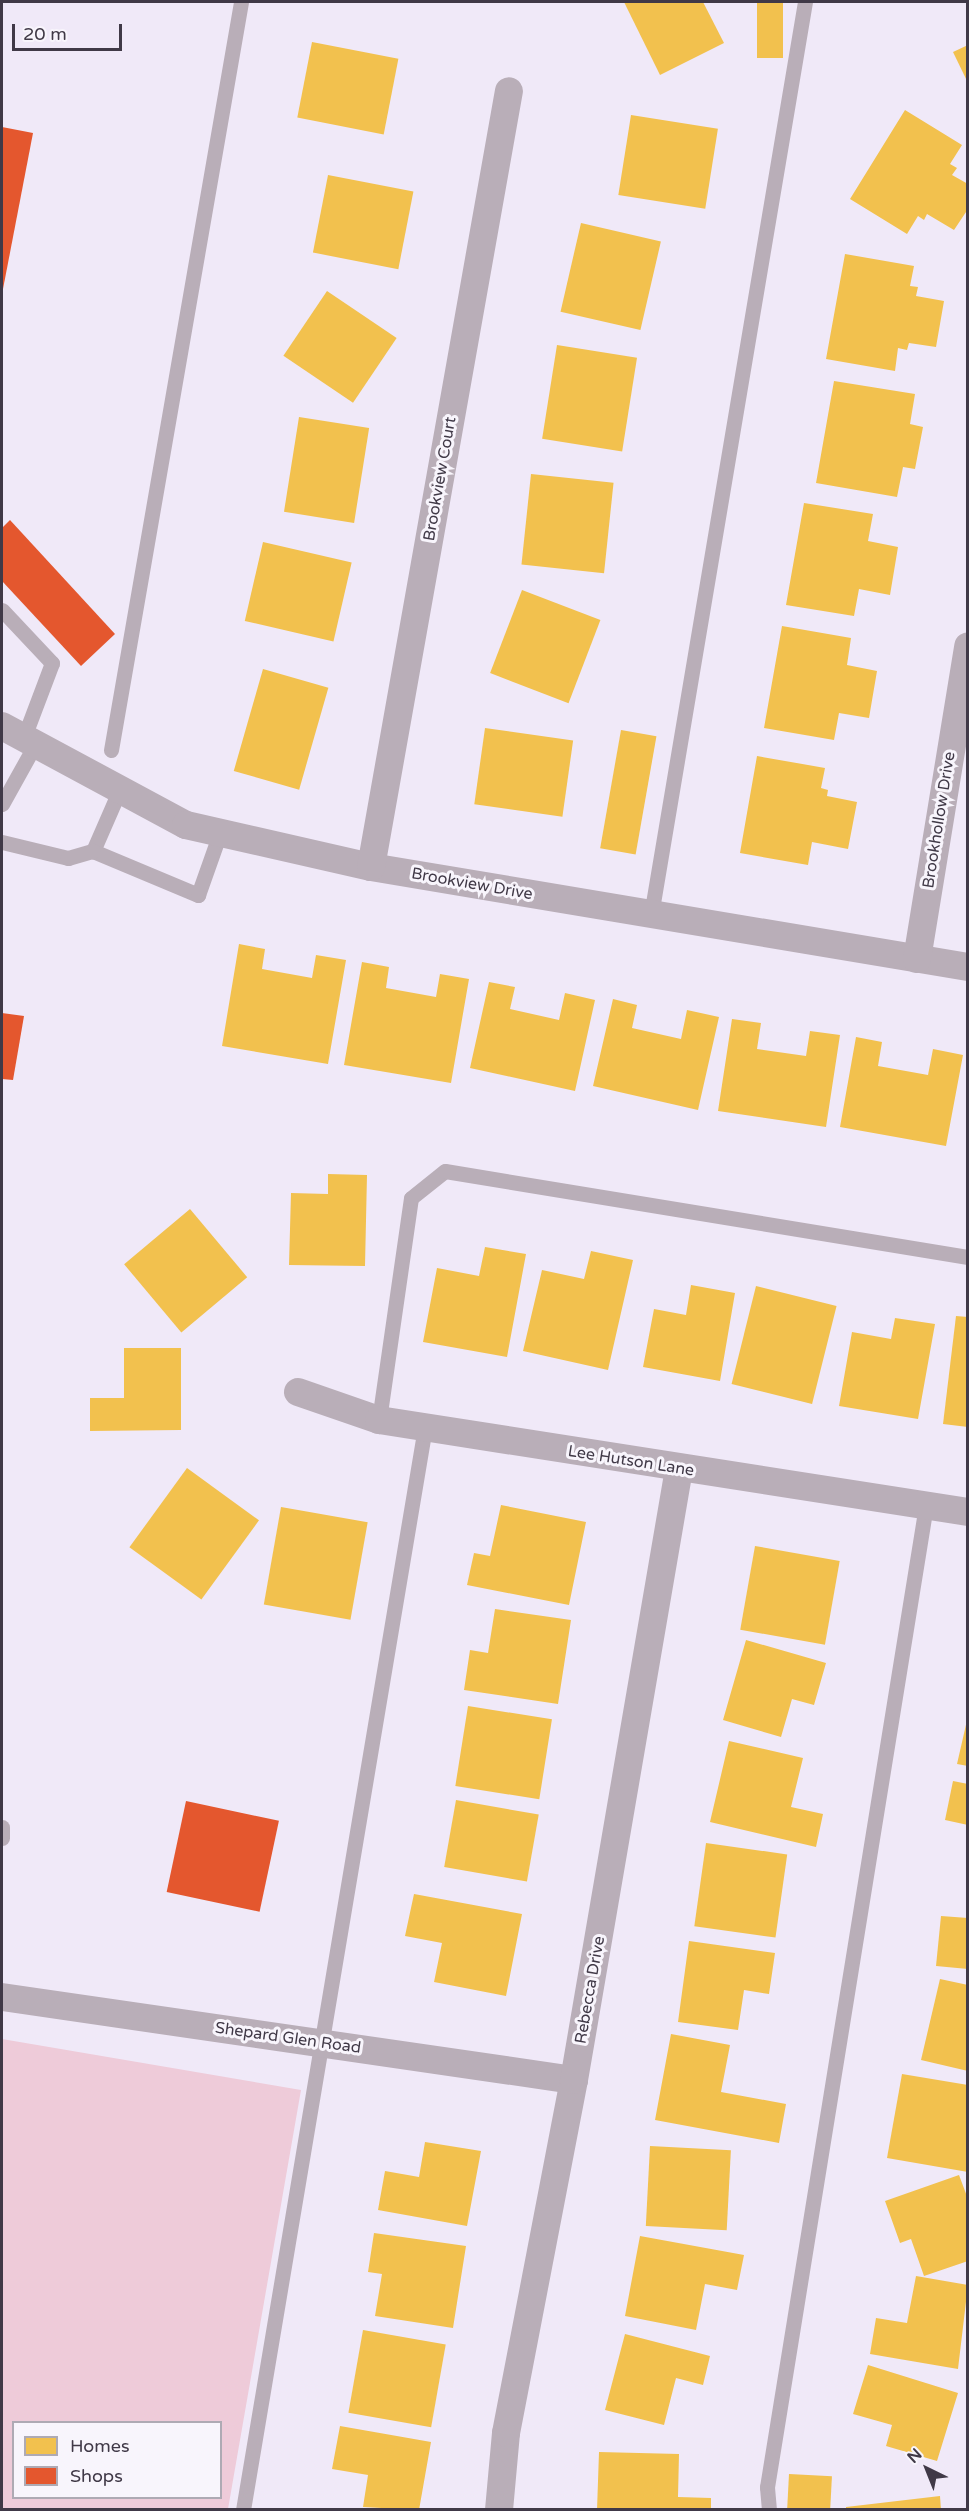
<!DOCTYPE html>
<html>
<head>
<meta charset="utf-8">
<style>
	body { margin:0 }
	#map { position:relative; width:969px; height:2511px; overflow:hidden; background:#f0e9f8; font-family:"Varela Round",sans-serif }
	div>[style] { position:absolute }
	.green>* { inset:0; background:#eecbd9 }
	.homes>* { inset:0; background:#f2c14e; transform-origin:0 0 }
	.shops>* { inset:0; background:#e4572e; transform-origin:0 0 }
	.service>* { height:15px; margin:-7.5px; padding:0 7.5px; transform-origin:7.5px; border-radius:7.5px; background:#b9aeb8 }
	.minor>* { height:28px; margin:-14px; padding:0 14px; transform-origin:14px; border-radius:14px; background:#b9aeb8 }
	span { translate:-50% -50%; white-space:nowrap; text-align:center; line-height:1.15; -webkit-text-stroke:6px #f8f5fc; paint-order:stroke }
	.street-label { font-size:16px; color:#403947 }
	.frame { position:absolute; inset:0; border:3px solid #403947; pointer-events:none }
	.legend { position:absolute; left:12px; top:2421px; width:210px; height:78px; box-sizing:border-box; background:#f8f5fc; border:2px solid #aeaab4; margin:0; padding:8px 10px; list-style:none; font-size:18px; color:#403947 }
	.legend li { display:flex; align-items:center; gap:12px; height:30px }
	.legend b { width:30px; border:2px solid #aeaab4 }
	.north { position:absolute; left:897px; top:2439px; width:60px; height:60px; -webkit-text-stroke:4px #f8f5fc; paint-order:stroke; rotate:317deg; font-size:16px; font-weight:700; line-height:24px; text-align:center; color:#403947 }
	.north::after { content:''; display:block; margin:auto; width:21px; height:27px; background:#403947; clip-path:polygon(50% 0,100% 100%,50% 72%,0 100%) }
	.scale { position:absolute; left:12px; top:24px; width:110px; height:27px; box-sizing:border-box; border:3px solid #403947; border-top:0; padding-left:8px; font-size:18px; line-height:21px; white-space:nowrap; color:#403947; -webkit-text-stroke:4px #f8f5fc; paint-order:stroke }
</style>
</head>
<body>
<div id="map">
	<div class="green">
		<div style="clip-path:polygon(evenodd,2px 2039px,301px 2090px,228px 2509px,2px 2509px,2px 2039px,14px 2422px,220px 2422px,220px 2498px,14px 2498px,14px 2422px)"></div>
	</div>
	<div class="homes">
		<div style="clip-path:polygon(624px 2px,703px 2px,724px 43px,660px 75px)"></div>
		<div style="left:757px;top:2px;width:26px;height:56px"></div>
		<div style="left:312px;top:42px;width:88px;height:77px;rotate:11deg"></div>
		<div style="clip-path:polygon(968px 45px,968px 83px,953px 52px)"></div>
		<div style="clip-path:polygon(905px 110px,962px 145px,950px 164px,957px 168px,952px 175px,968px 184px,968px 209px,954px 230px,927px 214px,924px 220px,918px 216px,907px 234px,850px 199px)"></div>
		<div style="left:631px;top:115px;width:88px;height:81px;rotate:9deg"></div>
		<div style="left:328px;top:175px;width:87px;height:79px;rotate:11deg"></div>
		<div style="left:581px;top:223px;width:82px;height:91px;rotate:13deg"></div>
		<div style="clip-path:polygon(845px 254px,914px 266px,910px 286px,918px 287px,916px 296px,944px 301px,936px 347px,909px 343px,907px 350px,898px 348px,895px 371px,826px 359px)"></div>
		<div style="left:327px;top:291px;width:84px;height:78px;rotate:34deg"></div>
		<div style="left:557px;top:345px;width:81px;height:95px;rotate:9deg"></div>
		<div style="clip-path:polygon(834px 381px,915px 394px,910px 424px,923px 427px,915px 469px,903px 467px,897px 497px,816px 483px)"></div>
		<div style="left:299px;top:417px;width:71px;height:96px;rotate:9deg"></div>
		<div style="left:531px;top:474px;width:83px;height:91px;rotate:6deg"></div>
		<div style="clip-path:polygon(804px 503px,873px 514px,868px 541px,898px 547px,890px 595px,859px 589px,854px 616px,786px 605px)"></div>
		<div style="left:263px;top:542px;width:91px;height:81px;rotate:13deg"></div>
		<div style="left:522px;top:590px;width:84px;height:89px;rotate:21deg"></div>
		<div style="clip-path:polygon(782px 626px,851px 638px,847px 665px,877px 671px,869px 718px,839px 713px,834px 740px,764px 728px)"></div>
		<div style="left:263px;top:669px;width:68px;height:106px;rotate:16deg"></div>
		<div style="left:485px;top:728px;width:89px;height:77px;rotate:8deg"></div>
		<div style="left:621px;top:730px;width:36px;height:120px;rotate:10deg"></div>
		<div style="clip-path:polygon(757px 756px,825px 768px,821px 788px,828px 790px,827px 796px,857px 802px,848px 849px,812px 842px,808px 865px,740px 853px)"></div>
		<div style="clip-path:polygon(239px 944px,265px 949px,262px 969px,312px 978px,316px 955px,346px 960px,328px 1064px,222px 1046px)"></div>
		<div style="clip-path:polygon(362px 962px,389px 967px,386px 988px,436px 997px,440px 974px,469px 979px,451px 1083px,344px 1065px)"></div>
		<div style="clip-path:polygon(489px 982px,515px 987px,510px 1009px,559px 1020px,565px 993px,595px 1000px,575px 1091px,470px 1068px)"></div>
		<div style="clip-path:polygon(613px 999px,637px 1005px,632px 1028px,681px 1039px,687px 1010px,719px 1017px,698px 1110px,593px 1086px)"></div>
		<div style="clip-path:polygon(732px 1019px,761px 1023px,757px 1049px,806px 1056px,810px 1031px,840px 1035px,826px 1127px,718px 1111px)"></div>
		<div style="clip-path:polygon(856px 1037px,882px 1042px,878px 1066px,928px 1075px,933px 1049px,963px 1055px,946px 1146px,840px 1127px)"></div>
		<div style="clip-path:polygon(328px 1174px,367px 1175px,365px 1266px,289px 1265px,291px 1193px,328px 1194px)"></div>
		<div style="left:190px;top:1209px;width:89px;height:86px;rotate:50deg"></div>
		<div style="clip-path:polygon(485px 1247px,526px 1254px,507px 1357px,423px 1342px,437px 1268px,479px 1276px)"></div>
		<div style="clip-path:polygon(591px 1251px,633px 1260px,608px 1370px,523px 1351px,542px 1270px,584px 1279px)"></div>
		<div style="clip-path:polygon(691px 1285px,735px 1293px,720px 1381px,643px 1367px,654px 1309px,686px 1315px)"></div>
		<div style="left:756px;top:1286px;width:83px;height:101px;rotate:14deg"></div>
		<div style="clip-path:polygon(956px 1316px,968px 1317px,968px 1427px,943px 1424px)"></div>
		<div style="clip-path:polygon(895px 1318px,935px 1324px,918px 1419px,839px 1406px,852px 1332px,891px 1339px)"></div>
		<div style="clip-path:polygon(124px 1348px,181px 1348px,181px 1430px,90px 1431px,90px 1398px,124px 1398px)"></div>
		<div style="left:187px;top:1468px;width:89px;height:98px;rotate:36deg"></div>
		<div style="clip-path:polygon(501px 1505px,586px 1522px,569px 1605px,467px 1585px,474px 1553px,490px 1556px)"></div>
		<div style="left:281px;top:1507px;width:88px;height:99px;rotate:10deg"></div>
		<div style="left:755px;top:1546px;width:86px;height:85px;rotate:10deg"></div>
		<div style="clip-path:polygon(495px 1609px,571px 1620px,558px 1704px,464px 1690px,470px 1650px,488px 1653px)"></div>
		<div style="clip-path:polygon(746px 1640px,826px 1663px,814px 1705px,792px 1699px,781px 1737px,723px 1720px)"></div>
		<div style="left:468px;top:1706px;width:85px;height:81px;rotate:9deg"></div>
		<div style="clip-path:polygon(968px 1716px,968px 1766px,957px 1764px)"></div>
		<div style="clip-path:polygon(729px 1741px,803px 1758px,791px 1807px,823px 1814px,816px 1847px,710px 1822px)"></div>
		<div style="clip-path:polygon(953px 1781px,968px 1784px,968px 1825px,945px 1820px)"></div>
		<div style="left:456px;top:1800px;width:84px;height:68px;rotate:10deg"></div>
		<div style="left:706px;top:1843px;width:82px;height:84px;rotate:8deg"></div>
		<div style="clip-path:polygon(414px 1894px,522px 1914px,506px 1996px,434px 1982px,442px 1943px,405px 1936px)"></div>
		<div style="clip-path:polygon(941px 1916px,968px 1918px,968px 1969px,936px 1966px)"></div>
		<div style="clip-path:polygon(689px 1941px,775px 1953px,769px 1994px,744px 1990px,738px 2030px,678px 2022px)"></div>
		<div style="clip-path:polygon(940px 1979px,968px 1985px,968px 2071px,921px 2060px)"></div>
		<div style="clip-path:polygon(671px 2034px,730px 2045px,721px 2092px,786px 2104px,779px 2143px,655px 2120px)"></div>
		<div style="clip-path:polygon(902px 2074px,968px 2085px,968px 2172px,887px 2158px)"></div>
		<div style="clip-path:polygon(425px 2142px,481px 2151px,467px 2226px,378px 2210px,385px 2171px,419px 2177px)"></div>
		<div style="left:650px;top:2146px;width:81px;height:80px;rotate:3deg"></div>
		<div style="clip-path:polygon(959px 2175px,968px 2199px,968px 2261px,924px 2276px,911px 2239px,900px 2243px,885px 2201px)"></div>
		<div style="clip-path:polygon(374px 2233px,466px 2246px,453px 2328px,375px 2316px,382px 2274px,368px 2272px)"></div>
		<div style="clip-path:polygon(640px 2236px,744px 2255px,737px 2290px,705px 2284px,696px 2330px,625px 2316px)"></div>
		<div style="clip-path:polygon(916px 2276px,968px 2285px,958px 2369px,870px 2354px,876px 2318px,907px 2323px)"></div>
		<div style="left:363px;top:2330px;width:84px;height:84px;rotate:10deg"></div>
		<div style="clip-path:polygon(625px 2334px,710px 2356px,703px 2385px,676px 2378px,664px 2425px,605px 2410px)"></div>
		<div style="clip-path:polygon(868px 2365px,958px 2393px,937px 2461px,886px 2446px,892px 2425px,853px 2414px)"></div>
		<div style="clip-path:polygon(340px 2426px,431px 2442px,419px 2510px,363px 2507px,368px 2475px,332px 2469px)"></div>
		<div style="clip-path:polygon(599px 2452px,679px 2454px,678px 2497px,711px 2498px,711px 2510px,597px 2510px)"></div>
		<div style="left:789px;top:2474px;width:43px;height:36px;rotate:3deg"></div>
		<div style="clip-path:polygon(940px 2496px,941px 2510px,846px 2510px,846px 2507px)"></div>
	</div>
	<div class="shops">
		<div style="clip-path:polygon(2px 127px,33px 133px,3px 289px,2px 289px)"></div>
		<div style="clip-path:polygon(10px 520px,115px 634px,81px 666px,2px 581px,2px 528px)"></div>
		<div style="clip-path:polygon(2px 1013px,24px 1016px,13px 1080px,2px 1079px)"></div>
		<div style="left:186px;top:1801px;width:95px;height:93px;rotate:12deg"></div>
	</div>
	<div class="service">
		<div style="left:2px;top:610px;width:73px;rotate:46.7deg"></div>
		<div style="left:52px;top:663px;width:79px;rotate:110.7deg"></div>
		<div style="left:111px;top:750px;width:759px;rotate:-80.14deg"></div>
		<div style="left:120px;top:789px;width:68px;rotate:113.5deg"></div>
		<div style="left:93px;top:851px;width:114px;rotate:22.7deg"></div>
		<div style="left:198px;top:895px;width:66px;rotate:-70.5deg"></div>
		<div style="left:2px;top:804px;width:70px;rotate:-60.9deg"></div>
		<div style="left:2px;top:842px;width:68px;rotate:13.6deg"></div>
		<div style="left:68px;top:858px;width:26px;rotate:-16deg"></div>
		<div style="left:651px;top:915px;width:926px;rotate:-80.43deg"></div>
		<div style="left:379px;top:1420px;width:224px;rotate:-81.8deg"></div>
		<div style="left:411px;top:1198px;width:43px;rotate:-38.5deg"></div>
		<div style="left:445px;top:1171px;width:530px;rotate:9.34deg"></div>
		<div style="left:2px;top:1827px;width:11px;rotate:90deg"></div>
		<div style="left:243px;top:2510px;width:1098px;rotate:-80.46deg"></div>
		<div style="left:769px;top:2510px;width:23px;rotate:-95deg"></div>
		<div style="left:767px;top:2487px;width:995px;rotate:-80.8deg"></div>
	</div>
	<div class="minor">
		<div style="left:2px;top:726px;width:209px;rotate:28.3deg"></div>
		<div style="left:186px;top:825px;width:190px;rotate:12.8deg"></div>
		<div style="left:371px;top:867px;width:605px;rotate:9.51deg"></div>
		<div style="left:371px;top:867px;width:788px;rotate:-79.92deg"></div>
		<div style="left:917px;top:959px;width:317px;rotate:-80.7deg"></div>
		<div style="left:298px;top:1392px;width:86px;rotate:19.1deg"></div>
		<div style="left:379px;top:1420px;width:596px;rotate:8.88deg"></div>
		<div style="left:2px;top:1997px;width:578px;rotate:8.26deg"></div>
		<div style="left:499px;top:2510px;width:77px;rotate:-84.8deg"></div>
		<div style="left:506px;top:2433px;width:359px;rotate:-79.1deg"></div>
		<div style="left:574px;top:2080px;width:620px;rotate:-80.25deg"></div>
	</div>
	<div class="street-label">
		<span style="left:440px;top:479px;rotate:-80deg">Brookview Court</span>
		<span style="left:939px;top:820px;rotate:-81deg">Brookhollow Drive</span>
		<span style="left:472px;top:884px;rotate:10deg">Brookview Drive</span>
		<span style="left:631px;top:1461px;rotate:9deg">Lee Hutson Lane</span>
		<span style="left:590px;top:1990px;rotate:-80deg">Rebecca Drive</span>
		<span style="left:288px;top:2038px;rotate:8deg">Shepard Glen Road</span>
	</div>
	<div class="frame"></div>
	<ul class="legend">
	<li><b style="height:16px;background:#f2c14e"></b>Homes</li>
	<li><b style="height:16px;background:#e4572e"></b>Shops</li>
	</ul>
	<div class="north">N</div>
	<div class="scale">20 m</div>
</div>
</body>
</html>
